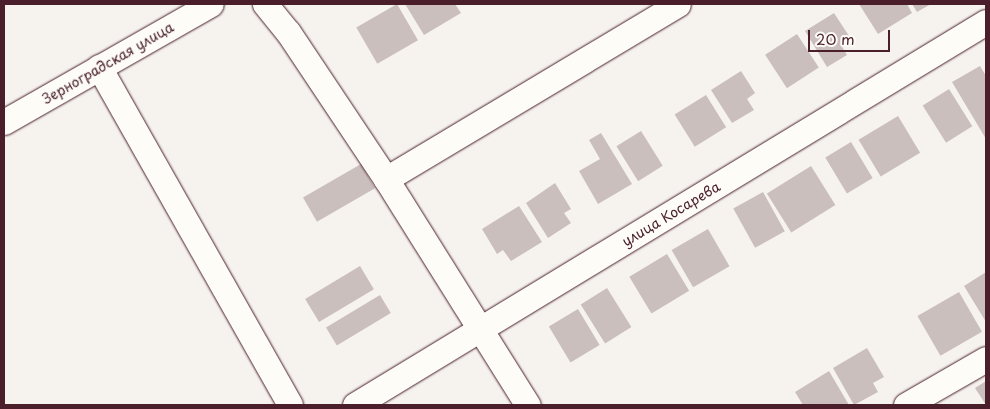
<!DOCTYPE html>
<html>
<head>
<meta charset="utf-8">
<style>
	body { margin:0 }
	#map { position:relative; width:990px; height:409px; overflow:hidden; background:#f6f3ef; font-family:"Playpen Sans",sans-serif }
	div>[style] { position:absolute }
	.building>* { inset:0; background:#cbbfbe; transform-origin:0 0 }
	.roads { filter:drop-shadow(0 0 1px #4a1f2b) drop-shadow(0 0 1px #4a1f2b) }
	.street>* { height:25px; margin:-12.5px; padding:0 12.5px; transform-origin:12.5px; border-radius:12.5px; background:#fdfcf7 }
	span { translate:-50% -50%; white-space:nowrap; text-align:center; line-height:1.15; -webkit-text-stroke:4px #fdfcf7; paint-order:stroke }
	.street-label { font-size:14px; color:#4a1f2b }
	.frame { position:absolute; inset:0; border:5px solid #4a1f2b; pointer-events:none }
	.scale { position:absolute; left:808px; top:30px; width:82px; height:22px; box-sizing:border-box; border:2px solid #4a1f2b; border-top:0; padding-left:6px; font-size:15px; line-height:18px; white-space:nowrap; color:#4a1f2b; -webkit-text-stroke:4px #fdfcf7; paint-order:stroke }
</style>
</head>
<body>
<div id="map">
	<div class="building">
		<div style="left:397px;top:4px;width:42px;height:47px;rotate:60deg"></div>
		<div style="clip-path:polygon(405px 4px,455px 4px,461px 13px,424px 35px)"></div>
		<div style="clip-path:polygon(859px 4px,907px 4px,912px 13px,878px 34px)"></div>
		<div style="clip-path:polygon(912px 4px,931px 4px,917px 12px)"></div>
		<div style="clip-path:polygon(834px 13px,851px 39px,841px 45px,847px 55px,827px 67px,805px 31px)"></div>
		<div style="left:797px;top:34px;width:40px;height:38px;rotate:57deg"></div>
		<div style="clip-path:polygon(980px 66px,986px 76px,986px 139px,952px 82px)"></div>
		<div style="clip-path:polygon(741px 71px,755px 93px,747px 99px,754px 110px,732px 123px,711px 90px)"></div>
		<div style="left:949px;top:89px;width:44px;height:31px;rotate:58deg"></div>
		<div style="left:706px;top:95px;width:38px;height:37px;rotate:58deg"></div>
		<div style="left:898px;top:116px;width:43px;height:46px;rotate:59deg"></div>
		<div style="left:641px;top:131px;width:41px;height:29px;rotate:58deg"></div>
		<div style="clip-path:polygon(601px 133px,632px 184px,598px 204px,579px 171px,600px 159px,589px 140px)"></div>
		<div style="left:851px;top:142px;width:42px;height:30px;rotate:59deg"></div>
		<div style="left:361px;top:164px;width:28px;height:67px;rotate:60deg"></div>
		<div style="left:811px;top:166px;width:46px;height:52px;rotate:58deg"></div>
		<div style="clip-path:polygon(555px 183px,571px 209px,564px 213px,571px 223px,548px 238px,526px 203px)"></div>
		<div style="left:763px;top:192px;width:45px;height:34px;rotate:61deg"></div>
		<div style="clip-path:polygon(519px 206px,542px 242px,511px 261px,503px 250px,497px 254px,482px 229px)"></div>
		<div style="left:708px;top:229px;width:43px;height:42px;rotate:60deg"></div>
		<div style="left:667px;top:254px;width:43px;height:44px;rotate:59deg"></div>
		<div style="left:360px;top:266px;width:27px;height:64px;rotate:59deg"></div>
		<div style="clip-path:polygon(986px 272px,986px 322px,964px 286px)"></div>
		<div style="left:607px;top:288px;width:46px;height:31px;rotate:58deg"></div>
		<div style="left:959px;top:292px;width:46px;height:48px;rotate:60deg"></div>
		<div style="left:380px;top:295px;width:21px;height:63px;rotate:59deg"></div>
		<div style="left:578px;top:309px;width:42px;height:34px;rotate:59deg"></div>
		<div style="clip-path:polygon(867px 348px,884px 377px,873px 383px,878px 392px,854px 405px,833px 368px)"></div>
		<div style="clip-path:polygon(829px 371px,849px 405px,803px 405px,795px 392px)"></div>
		<div style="clip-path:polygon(986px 381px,986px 405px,975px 388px)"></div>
	</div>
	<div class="roads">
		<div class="street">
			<div style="left:265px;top:4px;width:36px;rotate:51deg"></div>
			<div style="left:288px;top:32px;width:177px;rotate:56.3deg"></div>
			<div style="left:386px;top:179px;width:267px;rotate:57.9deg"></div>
			<div style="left:99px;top:67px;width:388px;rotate:60.5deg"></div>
			<div style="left:4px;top:122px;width:238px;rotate:-29.7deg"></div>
			<div style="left:386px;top:179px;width:340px;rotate:-30.9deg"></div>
			<div style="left:355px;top:405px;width:738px;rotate:-31.26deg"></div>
			<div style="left:906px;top:405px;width:92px;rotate:-29.9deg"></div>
		</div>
	</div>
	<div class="street-label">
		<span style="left:108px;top:63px;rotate:-30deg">Зерноградская улица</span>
		<span style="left:671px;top:214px;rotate:-31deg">улица Косарева</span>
	</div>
	<div class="frame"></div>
	<div class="scale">20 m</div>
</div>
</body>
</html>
